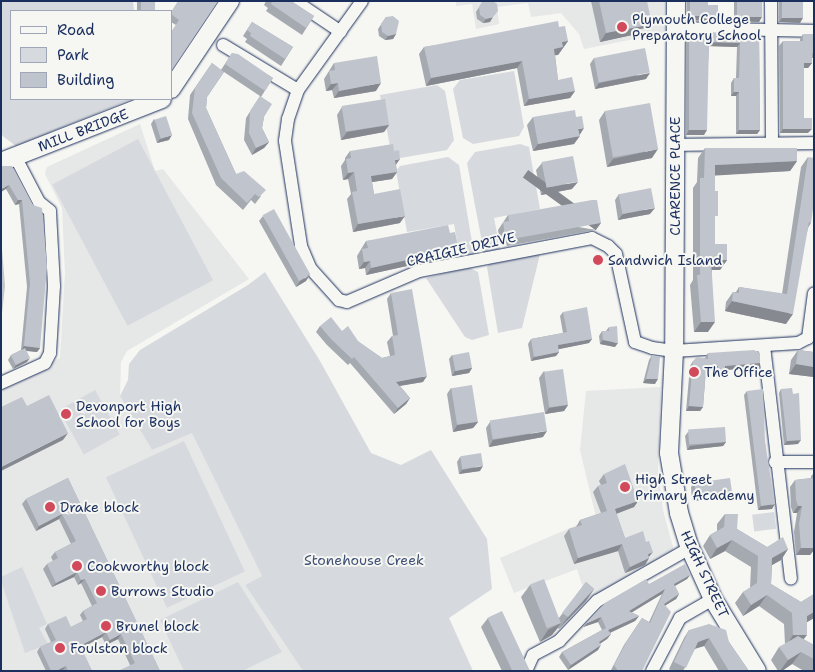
<!DOCTYPE html>
<html>
<head>
<meta charset="utf-8">
<style>
	body { margin:0 }
	#map { position:relative; width:815px; height:672px; overflow:hidden; background:#f6f6f2; font-family:"Shantell Sans",sans-serif }
	div>[style] { position:absolute }
	.built>* { inset:0; background:#e6e7e7 }
	.green>* { inset:0; background:#d6d9dd; transform-origin:0 0 }
	.roads { filter:drop-shadow(0 0 1px #1b2f5e) drop-shadow(0 0 1px #1b2f5e) }
	.street>* { height:12px; margin:-6px; padding:0 6px; transform-origin:6px; border-radius:6px; background:#f6f6f2 }
	.secondary>* { height:18px; margin:-9px; padding:0 9px; transform-origin:9px; border-radius:9px; background:#f6f6f2 }
	.wall>* { inset:0; background:#a5a9b0; transform-origin:0 0 }
	.shaded-wall>* { inset:0; background:#868990; transform-origin:0 0 }
	.building>* { inset:0; background:#c0c4cd; transform-origin:0 0 }
	.dots>* { width:14px; height:14px; translate:-50% -50%; box-sizing:border-box; border:2px solid #f6f6f2; border-radius:50% }
	span { translate:-50% -50%; white-space:nowrap; text-align:center; line-height:1.15; -webkit-text-stroke:4px #f6f6f2; paint-order:stroke }
	.poi-label { font-size:14px; color:#1b2f5e }
	.left { translate:0 -50%; text-align:left }
	.street-label { font-size:14px; color:#1b2f5e }
	.park-label { font-size:14px; color:#405177 }
	.frame { position:absolute; inset:0; border:2px solid #1b2f5e; pointer-events:none }
	.legend { position:absolute; left:10px; top:10px; width:162px; height:90px; box-sizing:border-box; background:#f6f6f2; border:1px solid #9ea6b7; margin:0; padding:6px 9px; list-style:none; font-size:15px; color:#1b2f5e }
	.legend li { display:flex; align-items:center; gap:10px; height:25px }
	.legend b { width:25px; border:1px solid #9ea6b7 }
</style>
</head>
<body>
<div id="map">
	<div class="built">
		<div style="clip-path:polygon(456px 1px,669px 1px,669px 32px,584px 49px,579px 34px,561px 13px,531px 17px,528px 3px,497px 7px,499px 24px,476px 29px,472px 4px,456px 6px)"></div>
		<div style="clip-path:polygon(140px 124px,155px 171px,163px 169px,249px 279px,127px 351px,121px 362px,120px 396px,152px 450px,192px 432px,262px 576px,245px 585px,303px 671px,1px 671px,1px 388px,60px 358px,65px 273px,62px 208px,45px 174px,47px 167px)"></div>
		<div style="clip-path:polygon(661px 387px,658px 469px,663px 510px,674px 551px,587px 600px,577px 569px,514px 593px,500px 558px,596px 517px,580px 450px,586px 391px)"></div>
	</div>
	<div class="green">
		<div style="clip-path:polygon(1px 1px,133px 1px,134px 11px,11px 11px,11px 99px,132px 99px,16px 146px,4px 137px,1px 134px)"></div>
		<div style="clip-path:polygon(514px 71px,524px 127px,519px 136px,473px 144px,463px 138px,453px 89px,460px 80px)"></div>
		<div style="clip-path:polygon(437px 85px,445px 91px,454px 140px,447px 150px,400px 158px,391px 151px,380px 95px)"></div>
		<div style="left:138px;top:139px;width:160px;height:97px;rotate:62deg"></div>
		<div style="clip-path:polygon(520px 144px,529px 147px,540px 209px,494px 218px,500px 249px,484px 253px,467px 163px,475px 152px)"></div>
		<div style="clip-path:polygon(448px 157px,459px 165px,474px 254px,460px 257px,454px 224px,407px 232px,396px 171px,400px 166px)"></div>
		<div style="clip-path:polygon(540px 254px,522px 328px,498px 333px,487px 267px,491px 262px)"></div>
		<div style="clip-path:polygon(468px 267px,478px 272px,489px 335px,472px 340px,465px 337px,426px 278px)"></div>
		<div style="clip-path:polygon(265px 272px,320px 361px,371px 453px,401px 465px,431px 450px,487px 539px,492px 589px,449px 618px,473px 671px,303px 671px,245px 585px,262px 576px,192px 433px,152px 450px,120px 396px,128px 380px,129px 364px,140px 350px,248px 285px)"></div>
		<div style="left:95px;top:390px;width:51px;height:41px;rotate:61deg"></div>
		<div style="left:184px;top:441px;width:144px;height:86px;rotate:65deg"></div>
		<div style="left:774px;top:512px;width:17px;height:22px;rotate:83deg"></div>
		<div style="clip-path:polygon(22px 567px,47px 624px,39px 628px,48px 644px,25px 653px,1px 581px,1px 577px)"></div>
		<div style="clip-path:polygon(238px 582px,282px 652px,242px 671px,184px 671px,160px 620px)"></div>
	</div>
	<div class="roads">
		<div class="street">
			<div style="left:295px;top:1px;width:55px;rotate:34deg"></div>
			<div style="left:362px;top:1px;width:110px;rotate:125.7deg"></div>
			<div style="left:298px;top:90px;width:31px;rotate:109deg"></div>
			<div style="left:288px;top:119px;width:22px;rotate:98deg"></div>
			<div style="left:285px;top:141px;width:106px;rotate:81.3deg"></div>
			<div style="left:301px;top:246px;width:25px;rotate:67deg"></div>
			<div style="left:311px;top:269px;width:42px;rotate:47.9deg"></div>
			<div style="left:339px;top:300px;width:8px;rotate:14deg"></div>
			<div style="left:347px;top:302px;width:78px;rotate:-23.3deg"></div>
			<div style="left:419px;top:271px;width:176px;rotate:-10.8deg"></div>
			<div style="left:592px;top:238px;width:18px;rotate:27deg"></div>
			<div style="left:608px;top:246px;width:11px;rotate:45deg"></div>
			<div style="left:616px;top:254px;width:90px;rotate:77.8deg"></div>
			<div style="left:635px;top:342px;width:18px;rotate:19deg"></div>
			<div style="left:652px;top:348px;width:22px;rotate:8deg"></div>
			<div style="left:674px;top:351px;width:124px;rotate:-3.7deg"></div>
			<div style="left:798px;top:343px;width:11px;rotate:-27deg"></div>
			<div style="left:808px;top:338px;width:45px;rotate:-82.4deg"></div>
			<div style="left:771px;top:1px;width:141px;rotate:89.6deg"></div>
			<div style="left:676px;top:28px;width:138px;rotate:1.2deg"></div>
			<div style="left:223px;top:45px;width:87px;rotate:31deg"></div>
			<div style="left:675px;top:145px;width:139px;rotate:-0.8deg"></div>
			<div style="left:764px;top:346px;width:234px;rotate:83.4deg"></div>
			<div style="left:1px;top:383px;width:48px;rotate:-24.4deg"></div>
			<div style="left:45px;top:363px;width:11px;rotate:-63deg"></div>
			<div style="left:50px;top:353px;width:67px;rotate:-86.6deg"></div>
			<div style="left:54px;top:286px;width:75px;rotate:-93.1deg"></div>
			<div style="left:50px;top:211px;width:14px;rotate:-141deg"></div>
			<div style="left:39px;top:202px;width:52px;rotate:-117.6deg"></div>
			<div style="left:775px;top:462px;width:39px"></div>
			<div style="left:526px;top:671px;width:17px;rotate:-66deg"></div>
			<div style="left:533px;top:655px;width:30px;rotate:-28deg"></div>
			<div style="left:559px;top:641px;width:55px;rotate:-46.5deg"></div>
			<div style="left:597px;top:601px;width:107px;rotate:-29.7deg"></div>
			<div style="left:652px;top:671px;width:60px;rotate:-62.2deg"></div>
			<div style="left:680px;top:618px;width:38px;rotate:-30deg"></div>
		</div>
		<div class="secondary">
			<div style="left:676px;top:1px;width:350px;rotate:90.3deg"></div>
			<div style="left:674px;top:351px;width:102px;rotate:92.8deg"></div>
			<div style="left:669px;top:453px;width:61px;rotate:80.5deg"></div>
			<div style="left:679px;top:513px;width:37px;rotate:73deg"></div>
			<div style="left:690px;top:548px;width:56px;rotate:65.7deg"></div>
			<div style="left:713px;top:599px;width:84px;rotate:58.6deg"></div>
			<div style="left:171px;top:89px;width:106px;rotate:-56.2deg"></div>
			<div style="left:1px;top:162px;width:173px;rotate:-21.4deg"></div>
		</div>
	</div>
	<div class="wall">
		<div style="left:137px;top:1px;width:18px;height:10px"></div>
		<div style="clip-path:polygon(218px 1px,176px 25px,171px 22px,171px 11px)"></div>
		<div style="clip-path:polygon(266px 1px,291px 1px,314px 16px,302px 35px,266px 11px,268px 8px,264px 5px)"></div>
		<div style="clip-path:polygon(483px 1px,490px 22px,483px 23px,477px 19px,476px 12px)"></div>
		<div style="clip-path:polygon(591px 1px,647px 1px,645px 28px,640px 29px,637px 34px,600px 42px)"></div>
		<div style="clip-path:polygon(687px 1px,708px 1px,708px 5px,718px 16px,715px 21px,687px 20px)"></div>
		<div style="clip-path:polygon(734px 1px,762px 1px,759px 22px,734px 21px)"></div>
		<div style="clip-path:polygon(779px 1px,803px 1px,800px 23px,779px 22px)"></div>
		<div style="clip-path:polygon(386px 17px,396px 34px,393px 39px,385px 40px,379px 36px,378px 29px)"></div>
		<div style="clip-path:polygon(252px 22px,293px 47px,281px 66px,245px 42px,247px 39px,243px 36px)"></div>
		<div style="clip-path:polygon(559px 27px,568px 41px,558px 55px,555px 55px,558px 80px,575px 91px,570px 98px,524px 106px,517px 68px,426px 86px,419px 54px,424px 47px)"></div>
		<div style="clip-path:polygon(689px 32px,759px 34px,760px 130px,757px 134px,736px 134px,736px 96px,731px 96px,731px 83px,734px 78px,736px 78px,737px 47px,709px 46px,704px 135px,686px 135px,686px 36px)"></div>
		<div style="clip-path:polygon(803px 34px,814px 34px,814px 58px,812px 58px,812px 63px,808px 68px,804px 68px,804px 118px,808px 133px,780px 133px,779px 46px,783px 41px,800px 41px,800px 39px)"></div>
		<div style="clip-path:polygon(232px 53px,273px 78px,261px 97px,264px 117px,262px 128px,269px 142px,264px 148px,252px 155px,244px 140px,246px 118px,260px 96px,224px 72px,207px 97px,206px 108px,236px 174px,261px 196px,255px 204px,251px 200px,243px 210px,216px 185px,188px 119px,190px 95px,212px 63px,221px 70px)"></div>
		<div style="clip-path:polygon(594px 58px,646px 79px,595px 89px,590px 64px)"></div>
		<div style="clip-path:polygon(334px 63px,376px 91px,334px 98px,332px 90px,326px 91px,324px 79px)"></div>
		<div style="clip-path:polygon(342px 107px,389px 125px,384px 132px,341px 140px,337px 115px)"></div>
		<div style="clip-path:polygon(605px 111px,652px 158px,607px 167px,599px 120px)"></div>
		<div style="clip-path:polygon(533px 117px,579px 135px,574px 144px,533px 151px,527px 125px)"></div>
		<div style="clip-path:polygon(154px 119px,169px 140px,157px 143px,151px 124px)"></div>
		<div style="clip-path:polygon(705px 148px,797px 161px,790px 171px,715px 175px,715px 244px,727px 260px,720px 270px,712px 270px,708px 332px,694px 332px,690px 285px,693px 280px,693px 188px,697px 182px,698px 158px)"></div>
		<div style="clip-path:polygon(350px 151px,396px 165px,397px 172px,392px 179px,372px 182px,374px 194px,400px 223px,353px 232px,347px 199px,351px 194px,348px 179px,343px 180px,341px 166px,345px 160px,345px 158px)"></div>
		<div style="clip-path:polygon(808px 157px,811px 223px,808px 228px,786px 324px,725px 311px,726px 302px,733px 292px,736px 292px,739px 287px,782px 294px,801px 167px)"></div>
		<div style="clip-path:polygon(542px 163px,572px 189px,541px 195px,536px 170px)"></div>
		<div style="clip-path:polygon(1px 166px,33px 205px,40px 348px,37px 352px,26px 351px,27px 362px,13px 369px,8px 360px,11px 355px,21px 350px,27px 287px,19px 204px,15px 205px,6px 189px)"></div>
		<div style="clip-path:polygon(619px 194px,650px 214px,618px 220px,615px 200px)"></div>
		<div style="clip-path:polygon(508px 215px,596px 230px,507px 246px,506px 242px,500px 243px,498px 230px)"></div>
		<div style="clip-path:polygon(263px 216px,306px 281px,296px 287px,259px 221px)"></div>
		<div style="clip-path:polygon(450px 233px,458px 246px,453px 254px,448px 257px,366px 275px,365px 268px,359px 269px,357px 256px,366px 241px)"></div>
		<div style="clip-path:polygon(391px 293px,423px 382px,400px 386px,410px 398px,406px 404px,394px 414px,350px 363px,348px 365px,327px 345px,316px 332px,320px 326px,342px 331px,382px 358px,390px 356px,387px 342px,392px 336px,393px 336px,387px 299px)"></div>
		<div style="clip-path:polygon(563px 312px,592px 339px,589px 343px,558px 349px,559px 352px,556px 356px,531px 361px,528px 344px,531px 339px,563px 333px,560px 316px)"></div>
		<div style="clip-path:polygon(609px 327px,615px 347px,600px 344px,599px 336px,602px 331px,606px 331px)"></div>
		<div style="clip-path:polygon(798px 350px,814px 352px,814px 377px,789px 374px,791px 360px)"></div>
		<div style="clip-path:polygon(708px 353px,760px 363px,757px 368px,725px 370px,725px 373px,722px 377px,715px 377px,715px 370px,706px 370px,703px 407px,700px 411px,686px 411px,690px 366px,693px 361px,705px 358px)"></div>
		<div style="clip-path:polygon(452px 355px,472px 368px,469px 373px,452px 376px,449px 359px)"></div>
		<div style="clip-path:polygon(652px 355px,655px 384px,643px 383px,649px 360px)"></div>
		<div style="clip-path:polygon(544px 371px,568px 405px,564px 411px,545px 414px,539px 378px)"></div>
		<div style="clip-path:polygon(451px 388px,478px 422px,473px 428px,453px 432px,447px 394px)"></div>
		<div style="clip-path:polygon(781px 389px,793px 394px,798px 444px,784px 445px,779px 393px)"></div>
		<div style="clip-path:polygon(747px 391px,765px 442px,772px 509px,758px 510px,744px 395px)"></div>
		<div style="clip-path:polygon(490px 422px,543px 437px,489px 447px,486px 428px)"></div>
		<div style="clip-path:polygon(688px 432px,726px 442px,723px 446px,687px 450px,685px 436px)"></div>
		<div style="clip-path:polygon(460px 457px,480px 471px,459px 474px,457px 462px)"></div>
		<div style="clip-path:polygon(814px 473px,814px 550px,810px 555px,796px 555px,794px 532px,797px 513px,793px 513px,791px 507px,790px 487px,795px 480px,811px 478px,811px 476px)"></div>
		<div style="clip-path:polygon(604px 474px,638px 501px,634px 507px,616px 513px,625px 538px,649px 558px,645px 565px,625px 573px,618px 551px,574px 564px,564px 536px,569px 529px,576px 527px,580px 520px,601px 513px,593px 492px,598px 486px,601px 485px,599px 481px)"></div>
		<div style="clip-path:polygon(68px 478px,160px 671px,130px 665px,118px 639px,106px 645px,102px 637px,81px 648px,92px 671px,46px 671px,37px 652px,40px 647px,51px 642px,45px 629px,48px 624px,71px 627px,83px 621px,80px 615px,83px 611px,92px 606px,81px 583px,78px 585px,74px 577px,52px 587px,43px 569px,47px 564px,53px 561px,51px 557px,55px 552px,71px 544px,59px 519px,36px 531px,22px 504px,26px 499px)"></div>
		<div style="clip-path:polygon(694px 483px,732px 493px,729px 497px,692px 501px,691px 487px)"></div>
		<div style="clip-path:polygon(725px 514px,737px 529px,767px 547px,788px 549px,781px 560px,772px 565px,771px 584px,801px 602px,814px 594px,814px 618px,807px 622px,803px 639px,814px 645px,814px 669px,813px 671px,804px 671px,792px 664px,782px 671px,778px 671px,771px 660px,779px 647px,785px 644px,784px 624px,759px 606px,743px 616px,735px 603px,743px 592px,750px 588px,751px 567px,725px 551px,710px 559px,703px 546px,710px 535px,717px 531px,717px 524px)"></div>
		<div style="clip-path:polygon(690px 575px,687px 579px,675px 586px,679px 594px,676px 599px,666px 605px,642px 671px,611px 671px,611px 670px,624px 645px,642px 618px,649px 622px,662px 594px,631px 612px,639px 616px,635px 621px,610px 633px,611px 634px,607px 639px,600px 644px,598px 650px,568px 670px,559px 657px,562px 652px,602px 630px,598px 622px,583px 627px,649px 584px)"></div>
		<div style="clip-path:polygon(586px 582px,594px 589px,586px 601px,559px 629px,558px 628px,552px 635px,540px 642px,521px 597px,530px 585px,559px 618px)"></div>
		<div style="clip-path:polygon(488px 618px,530px 671px,502px 671px,481px 627px)"></div>
		<div style="clip-path:polygon(689px 630px,729px 642px,749px 671px,719px 671px,704px 646px,695px 649px,683px 671px,672px 671px,669px 669px,684px 638px)"></div>
	</div>
	<div class="shaded-wall">
		<div style="clip-path:polygon(690px 16px,718px 16px,715px 21px,687px 20px)"></div>
		<div style="clip-path:polygon(493px 17px,490px 22px,483px 23px,486px 19px)"></div>
		<div style="clip-path:polygon(737px 17px,762px 17px,759px 22px,734px 21px)"></div>
		<div style="clip-path:polygon(782px 18px,803px 18px,800px 23px,779px 22px)"></div>
		<div style="clip-path:polygon(651px 20px,645px 28px,640px 29px,637px 34px,600px 42px,606px 33px,642px 22px)"></div>
		<div style="clip-path:polygon(396px 34px,393px 39px,385px 40px,388px 36px)"></div>
		<div style="clip-path:polygon(568px 41px,558px 55px,548px 56px,554px 49px,562px 42px)"></div>
		<div style="clip-path:polygon(709px 42px,740px 43px,737px 47px,706px 46px)"></div>
		<div style="clip-path:polygon(522px 61px,517px 68px,426px 86px,431px 78px)"></div>
		<div style="clip-path:polygon(804px 63px,812px 63px,808px 68px,801px 68px)"></div>
		<div style="clip-path:polygon(650px 73px,646px 79px,595px 89px,599px 83px)"></div>
		<div style="clip-path:polygon(338px 83px,332px 90px,326px 91px,331px 84px)"></div>
		<div style="clip-path:polygon(381px 83px,376px 91px,334px 98px,339px 91px)"></div>
		<div style="clip-path:polygon(575px 91px,570px 98px,524px 106px,529px 99px)"></div>
		<div style="clip-path:polygon(734px 92px,739px 92px,736px 96px,731px 96px)"></div>
		<div style="clip-path:polygon(389px 125px,384px 132px,341px 140px,347px 132px)"></div>
		<div style="clip-path:polygon(584px 128px,579px 136px,578px 129px)"></div>
		<div style="clip-path:polygon(783px 129px,812px 129px,808px 133px,780px 133px)"></div>
		<div style="clip-path:polygon(689px 130px,707px 130px,704px 135px,686px 135px)"></div>
		<div style="clip-path:polygon(739px 130px,760px 130px,757px 134px,736px 134px)"></div>
		<div style="clip-path:polygon(172px 135px,169px 140px,157px 143px,160px 139px)"></div>
		<div style="clip-path:polygon(580px 136px,574px 144px,533px 151px,538px 144px)"></div>
		<div style="clip-path:polygon(269px 142px,264px 148px,252px 155px,256px 148px)"></div>
		<div style="clip-path:polygon(658px 149px,652px 158px,607px 167px,613px 159px)"></div>
		<div style="clip-path:polygon(400px 159px,395px 166px,395px 160px)"></div>
		<div style="clip-path:polygon(797px 161px,790px 171px,708px 176px,715px 165px)"></div>
		<div style="clip-path:polygon(354px 172px,348px 179px,343px 180px,348px 173px)"></div>
		<div style="clip-path:polygon(397px 172px,392px 179px,366px 183px,371px 176px)"></div>
		<div style="clip-path:polygon(578px 182px,572px 189px,541px 195px,546px 188px)"></div>
		<div style="clip-path:polygon(9px 185px,6px 189px,1px 192px,1px 189px)"></div>
		<div style="clip-path:polygon(18px 200px,22px 200px,19px 204px,15px 205px)"></div>
		<div style="clip-path:polygon(655px 208px,650px 214px,618px 220px,623px 214px)"></div>
		<div style="clip-path:polygon(405px 216px,400px 223px,353px 232px,358px 224px)"></div>
		<div style="left:601px;top:223px;width:9px;height:90px;rotate:126deg"></div>
		<div style="clip-path:polygon(511px 235px,506px 242px,500px 243px,505px 236px)"></div>
		<div style="clip-path:polygon(458px 246px,453px 254px,448px 257px,366px 275px,371px 268px)"></div>
		<div style="clip-path:polygon(711px 260px,727px 260px,720px 270px,704px 270px)"></div>
		<div style="clip-path:polygon(370px 261px,365px 268px,359px 269px,364px 262px)"></div>
		<div style="clip-path:polygon(310px 275px,306px 281px,296px 287px,300px 281px)"></div>
		<div style="clip-path:polygon(732px 301px,793px 314px,786px 324px,725px 311px)"></div>
		<div style="clip-path:polygon(701px 322px,715px 322px,708px 332px,694px 332px)"></div>
		<div style="clip-path:polygon(592px 339px,589px 343px,555px 350px,558px 345px)"></div>
		<div style="clip-path:polygon(603px 340px,618px 343px,615px 347px,600px 344px)"></div>
		<div style="clip-path:polygon(24px 346px,40px 348px,37px 352px,21px 350px)"></div>
		<div style="clip-path:polygon(559px 352px,556px 356px,531px 361px,534px 357px)"></div>
		<div style="clip-path:polygon(30px 358px,27px 362px,13px 369px,16px 365px)"></div>
		<div style="clip-path:polygon(760px 363px,757px 368px,722px 370px,725px 366px)"></div>
		<div style="clip-path:polygon(796px 364px,814px 367px,814px 377px,789px 374px)"></div>
		<div style="clip-path:polygon(706px 366px,718px 366px,715px 370px,703px 370px)"></div>
		<div style="clip-path:polygon(472px 368px,469px 373px,452px 376px,455px 371px)"></div>
		<div style="clip-path:polygon(718px 373px,725px 373px,722px 377px,715px 377px)"></div>
		<div style="clip-path:polygon(427px 376px,423px 382px,392px 387px,396px 382px)"></div>
		<div style="clip-path:polygon(646px 379px,658px 379px,655px 384px,643px 383px)"></div>
		<div style="clip-path:polygon(410px 398px,406px 404px,394px 414px,398px 408px)"></div>
		<div style="clip-path:polygon(568px 405px,564px 411px,545px 414px,549px 408px)"></div>
		<div style="clip-path:polygon(689px 406px,703px 407px,700px 411px,686px 411px)"></div>
		<div style="clip-path:polygon(478px 422px,473px 428px,453px 432px,457px 425px)"></div>
		<div style="clip-path:polygon(547px 431px,543px 437px,489px 447px,493px 440px)"></div>
		<div style="clip-path:polygon(68px 433px,63px 440px,1px 471px,1px 467px)"></div>
		<div style="clip-path:polygon(801px 440px,798px 444px,784px 445px,787px 441px)"></div>
		<div style="clip-path:polygon(726px 442px,723px 446px,687px 450px,690px 446px)"></div>
		<div style="clip-path:polygon(483px 466px,480px 471px,459px 474px,462px 470px)"></div>
		<div style="clip-path:polygon(732px 493px,729px 497px,692px 501px,695px 497px)"></div>
		<div style="clip-path:polygon(638px 501px,634px 507px,611px 516px,615px 509px)"></div>
		<div style="clip-path:polygon(775px 504px,772px 509px,758px 510px,761px 506px)"></div>
		<div style="clip-path:polygon(798px 506px,802px 506px,797px 513px,793px 513px)"></div>
		<div style="clip-path:polygon(62px 514px,59px 519px,36px 531px,39px 526px)"></div>
		<div style="clip-path:polygon(732px 540px,725px 551px,710px 559px,717px 548px)"></div>
		<div style="clip-path:polygon(622px 544px,618px 551px,574px 564px,578px 558px)"></div>
		<div style="clip-path:polygon(801px 548px,814px 548px,814px 550px,810px 555px,796px 555px)"></div>
		<div style="clip-path:polygon(788px 549px,781px 560px,765px 569px,772px 558px)"></div>
		<div style="clip-path:polygon(653px 552px,648px 558px,648px 554px)"></div>
		<div style="clip-path:polygon(649px 558px,645px 565px,625px 573px,630px 567px)"></div>
		<div style="clip-path:polygon(77px 572px,74px 577px,52px 587px,56px 583px)"></div>
		<div style="clip-path:polygon(690px 575px,687px 579px,671px 588px,674px 584px)"></div>
		<div style="clip-path:polygon(85px 579px,81px 583px,78px 585px,81px 580px)"></div>
		<div style="clip-path:polygon(594px 589px,586px 601px,559px 629px,568px 617px)"></div>
		<div style="clip-path:polygon(665px 589px,662px 594px,626px 616px,629px 611px)"></div>
		<div style="clip-path:polygon(679px 594px,676px 599px,661px 608px,664px 604px)"></div>
		<div style="clip-path:polygon(767px 595px,759px 606px,743px 616px,751px 605px)"></div>
		<div style="clip-path:polygon(814px 612px,814px 618px,799px 627px,807px 616px)"></div>
		<div style="clip-path:polygon(639px 616px,635px 621px,605px 635px,608px 630px)"></div>
		<div style="clip-path:polygon(601px 617px,598px 622px,583px 627px,587px 623px)"></div>
		<div style="clip-path:polygon(561px 623px,552px 635px,540px 642px,548px 630px)"></div>
		<div style="clip-path:polygon(106px 632px,102px 637px,77px 650px,80px 646px)"></div>
		<div style="clip-path:polygon(121px 634px,118px 639px,106px 645px,110px 640px)"></div>
		<div style="clip-path:polygon(611px 634px,607px 639px,596px 646px,599px 642px)"></div>
		<div style="clip-path:polygon(793px 635px,807px 635px,799px 645px,786px 646px)"></div>
		<div style="clip-path:polygon(709px 638px,704px 646px,693px 649px,698px 642px)"></div>
		<div style="clip-path:polygon(601px 645px,598px 650px,568px 670px,571px 665px)"></div>
		<div style="clip-path:polygon(801px 652px,792px 664px,782px 671px,780px 671px,788px 660px)"></div>
		<div style="clip-path:polygon(66px 666px,62px 671px,56px 671px)"></div>
	</div>
	<div class="building">
		<div style="left:141px;top:1px;width:14px;height:10px"></div>
		<div style="clip-path:polygon(178px 1px,218px 1px,171px 71px,171px 32px,179px 20px,171px 14px,171px 12px)"></div>
		<div style="clip-path:polygon(272px 1px,291px 1px,314px 16px,306px 28px,271px 4px)"></div>
		<div style="clip-path:polygon(483px 1px,493px 1px,497px 4px,498px 11px,493px 17px,486px 19px,480px 15px,479px 7px)"></div>
		<div style="clip-path:polygon(599px 1px,647px 1px,651px 20px,642px 22px,643px 26px,606px 33px)"></div>
		<div style="clip-path:polygon(690px 1px,708px 1px,708px 5px,718px 5px,718px 16px,690px 16px)"></div>
		<div style="left:737px;top:1px;width:25px;height:16px"></div>
		<div style="left:782px;top:1px;width:21px;height:17px"></div>
		<div style="clip-path:polygon(393px 16px,399px 21px,396px 34px,388px 36px,382px 32px,381px 24px,386px 17px)"></div>
		<div style="clip-path:polygon(558px 21px,559px 27px,565px 26px,568px 41px,562px 42px,563px 47px,554px 49px,558px 80px,572px 77px,575px 91px,529px 99px,522px 61px,431px 78px,424px 47px)"></div>
		<div style="clip-path:polygon(252px 22px,293px 47px,285px 59px,250px 36px,251px 33px,247px 30px)"></div>
		<div style="clip-path:polygon(689px 32px,759px 34px,760px 130px,739px 130px,739px 92px,734px 92px,734px 78px,739px 78px,740px 43px,709px 42px,707px 130px,689px 130px)"></div>
		<div style="clip-path:polygon(803px 34px,814px 34px,814px 53px,812px 53px,812px 63px,804px 63px,804px 118px,812px 118px,812px 129px,783px 129px,783px 41px,803px 41px)"></div>
		<div style="left:645px;top:48px;width:25px;height:52px;rotate:79deg"></div>
		<div style="clip-path:polygon(232px 53px,238px 54px,273px 78px,265px 91px,225px 64px)"></div>
		<div style="clip-path:polygon(377px 56px,381px 83px,339px 91px,338px 83px,331px 84px,329px 71px,335px 70px,334px 63px)"></div>
		<div style="clip-path:polygon(212px 63px,224px 72px,207px 97px,206px 108px,236px 174px,244px 171px,266px 190px,259px 197px,255px 194px,247px 203px,221px 178px,192px 113px,195px 88px)"></div>
		<div style="clip-path:polygon(260px 96px,272px 104px,264px 117px,262px 128px,269px 142px,256px 148px,249px 133px,250px 111px)"></div>
		<div style="left:385px;top:99px;width:26px;height:44px;rotate:81deg"></div>
		<div style="left:650px;top:103px;width:47px;height:46px;rotate:80deg"></div>
		<div style="clip-path:polygon(575px 110px,576px 117px,582px 116px,584px 128px,578px 129px,580px 136px,538px 144px,533px 117px)"></div>
		<div style="left:166px;top:116px;width:20px;height:12px;rotate:72deg"></div>
		<div style="clip-path:polygon(393px 144px,394px 151px,399px 150px,400px 159px,395px 160px,397px 172px,371px 176px,374px 194px,400px 189px,405px 216px,358px 224px,352px 192px,357px 191px,354px 172px,348px 173px,346px 159px,351px 158px,350px 151px)"></div>
		<div style="clip-path:polygon(705px 148px,797px 148px,797px 161px,715px 165px,715px 191px,718px 191px,718px 216px,715px 216px,715px 244px,727px 244px,727px 260px,711px 260px,715px 322px,701px 322px,697px 275px,700px 275px,700px 178px,704px 178px)"></div>
		<div style="left:573px;top:156px;width:26px;height:32px;rotate:79deg"></div>
		<div style="clip-path:polygon(808px 157px,814px 158px,814px 202px,811px 223px,809px 222px,793px 314px,732px 301px,733px 292px,739px 293px,739px 287px,787px 294px)"></div>
		<div style="clip-path:polygon(1px 166px,12px 166px,33px 205px,42px 208px,47px 267px,40px 348px,24px 346px,30px 283px,22px 200px,18px 200px,9px 185px,1px 189px)"></div>
		<div style="left:651px;top:188px;width:20px;height:33px;rotate:79deg"></div>
		<div style="clip-path:polygon(592px 200px,597px 200px,601px 223px,512px 239px,511px 235px,505px 236px,503px 222px,509px 221px,508px 215px)"></div>
		<div style="left:274px;top:209px;width:75px;height:13px;rotate:61deg"></div>
		<div style="clip-path:polygon(448px 225px,450px 233px,455px 232px,458px 246px,453px 250px,371px 268px,370px 261px,364px 262px,362px 249px,368px 248px,366px 241px)"></div>
		<div style="clip-path:polygon(1px 237px,5px 286px,1px 322px)"></div>
		<div style="clip-path:polygon(412px 289px,427px 376px,396px 382px,410px 398px,398px 408px,354px 357px,352px 359px,331px 339px,320px 326px,331px 317px,342px 331px,348px 326px,358px 341px,382px 358px,395px 355px,392px 336px,398px 335px,391px 293px)"></div>
		<div style="clip-path:polygon(587px 307px,592px 339px,558px 345px,559px 352px,534px 357px,531px 339px,567px 332px,563px 312px)"></div>
		<div style="clip-path:polygon(617px 326px,618px 343px,603px 340px,602px 331px,609px 331px,609px 327px)"></div>
		<div style="left:25px;top:348px;width:11px;height:16px;rotate:63deg"></div>
		<div style="clip-path:polygon(754px 350px,760px 353px,760px 363px,725px 366px,725px 373px,718px 373px,718px 366px,706px 366px,703px 407px,689px 406px,693px 361px,697px 357px,708px 359px,708px 353px)"></div>
		<div style="clip-path:polygon(798px 350px,814px 352px,814px 367px,796px 364px)"></div>
		<div style="left:469px;top:352px;width:16px;height:17px;rotate:79deg"></div>
		<div style="clip-path:polygon(652px 355px,660px 357px,658px 379px,646px 379px)"></div>
		<div style="left:563px;top:369px;width:36px;height:19px;rotate:82deg"></div>
		<div style="left:472px;top:385px;width:37px;height:21px;rotate:81deg"></div>
		<div style="clip-path:polygon(792px 388px,793px 394px,799px 393px,801px 440px,787px 441px,781px 389px)"></div>
		<div style="clip-path:polygon(763px 389px,765px 442px,775px 504px,761px 506px,747px 391px)"></div>
		<div style="clip-path:polygon(49px 395px,68px 433px,1px 467px,1px 407px,22px 397px,27px 406px)"></div>
		<div style="left:544px;top:412px;width:19px;height:55px;rotate:81deg"></div>
		<div style="left:725px;top:427px;width:15px;height:37px;rotate:86deg"></div>
		<div style="left:481px;top:453px;width:13px;height:21px;rotate:81deg"></div>
		<div style="clip-path:polygon(625px 464px,638px 501px,615px 509px,625px 538px,643px 531px,646px 542px,649px 541px,653px 552px,648px 554px,649px 558px,630px 567px,622px 544px,578px 558px,569px 529px,582px 525px,580px 520px,607px 511px,598px 486px,607px 483px,604px 474px)"></div>
		<div style="clip-path:polygon(68px 478px,160px 671px,118px 671px,135px 663px,121px 634px,110px 640px,106px 632px,80px 646px,92px 671px,68px 671px,66px 666px,56px 671px,51px 671px,40px 647px,56px 640px,48px 624px,66px 616px,71px 627px,87px 619px,83px 611px,97px 603px,85px 579px,81px 580px,77px 572px,56px 583px,47px 564px,58px 558px,55px 552px,76px 541px,62px 514px,39px 526px,26px 499px)"></div>
		<div style="left:730px;top:478px;width:15px;height:36px;rotate:82deg"></div>
		<div style="clip-path:polygon(814px 478px,814px 548px,801px 548px,799px 524px,802px 506px,798px 506px,796px 500px,795px 480px)"></div>
		<div style="clip-path:polygon(725px 514px,738px 514px,737px 529px,767px 547px,783px 537px,788px 549px,772px 558px,771px 584px,801px 602px,814px 594px,814px 612px,807px 616px,807px 635px,793px 635px,792px 613px,767px 595px,751px 605px,743px 592px,757px 583px,758px 556px,732px 540px,717px 548px,710px 535px,724px 527px)"></div>
		<div style="clip-path:polygon(685px 564px,690px 575px,674px 584px,679px 594px,664px 604px,671px 612px,642px 671px,618px 671px,614px 665px,627px 641px,642px 618px,650px 623px,665px 589px,629px 611px,639px 616px,608px 630px,611px 634px,599px 642px,601px 645px,571px 665px,562px 652px,606px 628px,601px 617px,587px 623px,605px 603px,646px 579px,649px 584px)"></div>
		<div style="left:544px;top:579px;width:47px;height:15px;rotate:69deg"></div>
		<div style="clip-path:polygon(586px 582px,594px 589px,568px 617px,562px 613px)"></div>
		<div style="left:502px;top:611px;width:66px;height:16px;rotate:65deg"></div>
		<div style="clip-path:polygon(709px 624px,726px 630px,729px 642px,749px 671px,729px 671px,709px 638px,698px 642px,686px 668px,674px 662px,689px 630px)"></div>
		<div style="clip-path:polygon(798px 636px,814px 645px,814px 659px,801px 652px,788px 660px,779px 647px)"></div>
	</div>
	<div class="dots">
		<div style="left:622px;top:27px;background:#d1495b"></div>
		<div style="left:598px;top:260px;background:#d1495b"></div>
		<div style="left:694px;top:372px;background:#d1495b"></div>
		<div style="left:66px;top:414px;background:#d1495b"></div>
		<div style="left:625px;top:487px;background:#d1495b"></div>
		<div style="left:50px;top:507px;background:#d1495b"></div>
		<div style="left:77px;top:566px;background:#d1495b"></div>
		<div style="left:101px;top:591px;background:#d1495b"></div>
		<div style="left:106px;top:626px;background:#d1495b"></div>
		<div style="left:60px;top:648px;background:#d1495b"></div>
	</div>
	<div class="poi-label">
		<span class="left" style="left:632px;top:27px">Plymouth College<br>Preparatory School</span>
		<span class="left" style="left:608px;top:260px">Sandwich Island</span>
		<span class="left" style="left:704px;top:372px">The Office</span>
		<span class="left" style="left:76px;top:414px">Devonport High<br>School for Boys</span>
		<span class="left" style="left:635px;top:487px">High Street<br>Primary Academy</span>
		<span class="left" style="left:60px;top:507px">Drake block</span>
		<span class="left" style="left:87px;top:566px">Cookworthy block</span>
		<span class="left" style="left:111px;top:591px">Burrows Studio</span>
		<span class="left" style="left:116px;top:626px">Brunel block</span>
		<span class="left" style="left:70px;top:648px">Foulston block</span>
	</div>
	<div class="street-label">
		<span style="left:83px;top:130px;rotate:-21deg">MILL BRIDGE</span>
		<span style="left:675px;top:176px;rotate:-90deg">CLARENCE PLACE</span>
		<span style="left:461px;top:249px;rotate:-13deg">CRAIGIE DRIVE</span>
		<span style="left:705px;top:574px;rotate:65deg">HIGH STREET</span>
	</div>
	<div class="park-label">
		<span style="left:364px;top:560px">Stonehouse Creek</span>
	</div>
	<div class="frame"></div>
	<ul class="legend">
	<li><b style="height:6px;background:#f6f6f2"></b>Road</li>
	<li><b style="height:14px;background:#d6d9dd"></b>Park</li>
	<li><b style="height:14px;background:#c0c4cd"></b>Building</li>
	</ul>
</div>
</body>
</html>
